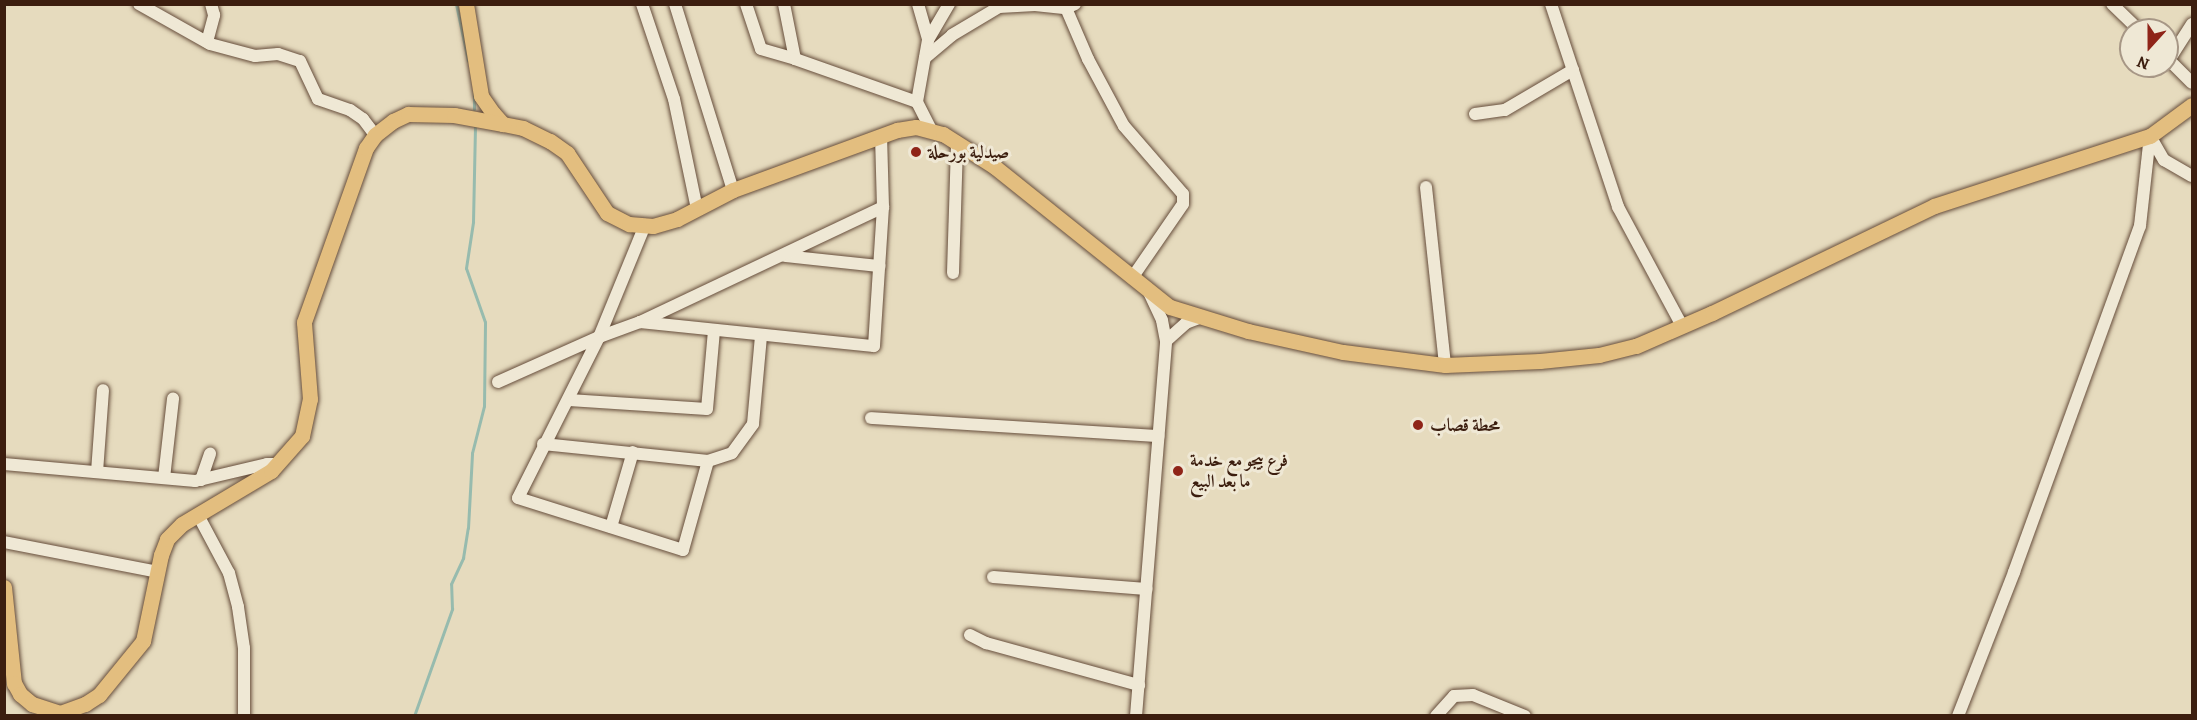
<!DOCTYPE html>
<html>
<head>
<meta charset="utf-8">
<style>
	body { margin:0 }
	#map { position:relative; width:2197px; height:720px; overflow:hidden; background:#e6dbbe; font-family:Alegreya,Amiri,serif }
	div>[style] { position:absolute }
	.stream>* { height:3px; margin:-1.5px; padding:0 1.5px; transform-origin:1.5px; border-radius:1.5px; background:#97bbae }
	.roads { filter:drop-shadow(0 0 2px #664d3b) drop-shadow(0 0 2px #664d3b) }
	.minor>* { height:12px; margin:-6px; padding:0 6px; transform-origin:6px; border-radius:6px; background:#efe8d5 }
	.major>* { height:15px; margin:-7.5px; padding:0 7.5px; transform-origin:7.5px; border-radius:7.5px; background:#e3be7f }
	.dots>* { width:16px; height:16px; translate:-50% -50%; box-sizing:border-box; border:3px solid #efe8d5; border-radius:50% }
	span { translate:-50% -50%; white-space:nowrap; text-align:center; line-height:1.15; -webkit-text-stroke:6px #efe8d5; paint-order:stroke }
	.poi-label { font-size:18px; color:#3c1e0f; font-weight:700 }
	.left { translate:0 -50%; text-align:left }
	.frame { position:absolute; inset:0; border:6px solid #3c1e0f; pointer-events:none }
	.north { position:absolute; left:2119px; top:18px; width:60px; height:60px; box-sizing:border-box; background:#efe8d5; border:2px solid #a79786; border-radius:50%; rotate:201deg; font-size:16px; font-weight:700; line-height:24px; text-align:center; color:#3c1e0f }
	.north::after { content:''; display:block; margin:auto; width:21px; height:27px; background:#8f2418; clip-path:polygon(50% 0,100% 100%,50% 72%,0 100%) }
</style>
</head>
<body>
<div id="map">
	<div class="stream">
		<div style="left:456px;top:4px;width:58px;rotate:78.1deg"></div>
		<div style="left:474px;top:94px;width:15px;rotate:90deg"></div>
		<div style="left:414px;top:716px;width:114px;rotate:-70.4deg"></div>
		<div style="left:452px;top:609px;width:25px;rotate:-92deg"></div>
		<div style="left:451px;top:584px;width:29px;rotate:-65deg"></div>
		<div style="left:463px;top:558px;width:30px;rotate:-81deg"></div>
		<div style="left:468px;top:528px;width:75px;rotate:-86.9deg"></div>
		<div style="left:472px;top:453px;width:49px;rotate:-75.7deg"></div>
		<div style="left:484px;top:406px;width:84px;rotate:-89.3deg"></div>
		<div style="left:485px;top:322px;width:57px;rotate:-109.4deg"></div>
		<div style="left:466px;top:268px;width:47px;rotate:-81.3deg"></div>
		<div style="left:473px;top:222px;width:95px;rotate:-88.8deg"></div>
	</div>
	<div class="roads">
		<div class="minor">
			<div style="left:139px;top:4px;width:81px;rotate:29.4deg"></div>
			<div style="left:210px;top:44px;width:47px;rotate:14.9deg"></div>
			<div style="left:255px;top:56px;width:23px;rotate:-5deg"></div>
			<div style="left:278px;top:54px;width:23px;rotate:18deg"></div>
			<div style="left:300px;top:61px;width:42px;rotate:64.7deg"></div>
			<div style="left:318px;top:99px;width:34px;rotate:19deg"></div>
			<div style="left:350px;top:110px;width:16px;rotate:35deg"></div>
			<div style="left:363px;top:119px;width:20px;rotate:53deg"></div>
			<div style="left:642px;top:4px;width:100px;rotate:71.4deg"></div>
			<div style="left:674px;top:99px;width:112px;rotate:78.2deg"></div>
			<div style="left:675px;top:4px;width:195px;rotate:72.7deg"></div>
			<div style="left:746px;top:4px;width:47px;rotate:71.6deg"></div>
			<div style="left:761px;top:49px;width:35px;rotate:16deg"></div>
			<div style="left:784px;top:4px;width:56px;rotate:78.7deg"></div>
			<div style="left:795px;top:59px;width:129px;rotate:19.4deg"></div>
			<div style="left:918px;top:4px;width:37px;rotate:74deg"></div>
			<div style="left:928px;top:40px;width:63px;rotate:100.1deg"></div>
			<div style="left:917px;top:102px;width:33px;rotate:63deg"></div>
			<div style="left:1551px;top:4px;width:214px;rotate:71.7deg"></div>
			<div style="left:1618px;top:207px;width:135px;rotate:61.7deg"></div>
			<div style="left:2112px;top:4px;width:37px;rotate:44deg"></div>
			<div style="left:1066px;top:8px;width:56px;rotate:66.7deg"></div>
			<div style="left:1088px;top:59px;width:76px;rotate:61.8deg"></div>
			<div style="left:1124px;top:126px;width:90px;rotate:49.1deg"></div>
			<div style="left:1183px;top:194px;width:10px;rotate:90deg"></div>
			<div style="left:1183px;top:204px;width:90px;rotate:124.6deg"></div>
			<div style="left:928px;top:40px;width:42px;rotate:-59.7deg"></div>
			<div style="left:207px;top:42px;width:28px;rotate:-75deg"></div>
			<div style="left:214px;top:15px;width:11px;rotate:-105deg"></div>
			<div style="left:925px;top:58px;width:35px;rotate:-40deg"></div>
			<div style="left:952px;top:35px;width:55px;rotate:-30.8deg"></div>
			<div style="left:999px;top:7px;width:36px;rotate:-3deg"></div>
			<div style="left:1035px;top:5px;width:31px;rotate:6deg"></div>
			<div style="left:1066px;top:8px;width:10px;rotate:-24deg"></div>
			<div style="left:2167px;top:58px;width:35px;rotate:45deg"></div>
			<div style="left:2169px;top:60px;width:43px;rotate:-57.4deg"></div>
			<div style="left:1475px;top:114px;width:30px;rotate:-8deg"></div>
			<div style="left:1505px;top:110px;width:79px;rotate:-30.5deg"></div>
			<div style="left:2150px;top:136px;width:28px;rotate:60deg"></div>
			<div style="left:2164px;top:160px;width:32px;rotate:30deg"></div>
			<div style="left:1426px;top:187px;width:179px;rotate:83.9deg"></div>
			<div style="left:645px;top:225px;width:121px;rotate:112.3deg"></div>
			<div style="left:599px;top:337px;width:180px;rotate:116.7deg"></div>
			<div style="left:518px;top:498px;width:173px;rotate:17.5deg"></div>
			<div style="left:683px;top:550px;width:92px;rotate:-74.3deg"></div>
			<div style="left:785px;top:256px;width:95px;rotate:6.1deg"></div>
			<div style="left:953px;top:273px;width:130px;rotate:-88.2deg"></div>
			<div style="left:640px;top:322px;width:235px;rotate:5.9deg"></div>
			<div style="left:874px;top:346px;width:139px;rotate:-86.3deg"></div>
			<div style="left:883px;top:207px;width:71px;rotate:-91.6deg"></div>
			<div style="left:1166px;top:341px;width:27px;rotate:-42deg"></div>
			<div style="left:1186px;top:323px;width:17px;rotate:-21deg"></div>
			<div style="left:498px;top:382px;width:111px;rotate:-24deg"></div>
			<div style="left:599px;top:337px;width:44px;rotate:-20.1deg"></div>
			<div style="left:640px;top:322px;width:269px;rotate:-25.3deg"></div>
			<div style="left:569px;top:400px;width:138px;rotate:3.7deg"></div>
			<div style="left:707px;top:409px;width:78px;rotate:-84.9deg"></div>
			<div style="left:871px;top:418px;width:288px;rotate:3.6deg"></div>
			<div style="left:543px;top:444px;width:166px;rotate:5.9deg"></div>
			<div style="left:708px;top:461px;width:25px;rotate:-18deg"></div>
			<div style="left:732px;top:453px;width:36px;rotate:-54deg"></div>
			<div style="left:753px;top:424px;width:88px;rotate:-84.8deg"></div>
			<div style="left:4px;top:464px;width:192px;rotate:5.1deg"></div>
			<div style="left:195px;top:481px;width:74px;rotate:-13.3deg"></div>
			<div style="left:267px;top:464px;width:11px"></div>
			<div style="left:97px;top:472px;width:82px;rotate:-85.8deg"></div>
			<div style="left:164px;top:478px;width:80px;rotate:-83.5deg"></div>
			<div style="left:201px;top:480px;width:28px;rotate:-71deg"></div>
			<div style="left:198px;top:515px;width:66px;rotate:61.9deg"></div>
			<div style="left:229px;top:573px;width:35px;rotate:75deg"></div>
			<div style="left:238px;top:607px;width:41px;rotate:81.7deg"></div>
			<div style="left:244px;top:648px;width:68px;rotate:90deg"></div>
			<div style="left:611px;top:527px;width:78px;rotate:-73.7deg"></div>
			<div style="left:4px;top:542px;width:157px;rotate:11deg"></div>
			<div style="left:993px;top:577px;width:154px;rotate:4.5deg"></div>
			<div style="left:970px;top:635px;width:18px;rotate:27deg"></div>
			<div style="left:986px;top:643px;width:159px;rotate:15.4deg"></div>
			<div style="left:1136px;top:716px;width:376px;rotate:-85.4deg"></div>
			<div style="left:1166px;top:341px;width:21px;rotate:-101deg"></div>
			<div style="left:1162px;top:320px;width:31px;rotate:-115deg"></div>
			<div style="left:1436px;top:716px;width:27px;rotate:-48deg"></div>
			<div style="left:1454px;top:696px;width:19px;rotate:-3deg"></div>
			<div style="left:1473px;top:695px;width:56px;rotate:22deg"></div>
			<div style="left:1958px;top:716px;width:155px;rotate:-68.7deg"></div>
			<div style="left:2014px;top:572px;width:368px;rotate:-70deg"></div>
			<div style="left:2140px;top:226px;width:91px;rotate:-83.7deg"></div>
		</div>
		<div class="major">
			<div style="left:466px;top:4px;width:93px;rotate:80.7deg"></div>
			<div style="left:481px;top:96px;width:21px;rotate:55deg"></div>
			<div style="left:493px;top:113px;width:15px;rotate:48deg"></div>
			<div style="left:503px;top:124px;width:20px;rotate:11deg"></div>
			<div style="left:523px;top:128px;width:30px;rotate:26deg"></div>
			<div style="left:550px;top:141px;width:21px;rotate:35deg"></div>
			<div style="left:567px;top:153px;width:72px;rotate:56.3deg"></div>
			<div style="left:607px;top:213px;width:25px;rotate:27deg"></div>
			<div style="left:629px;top:224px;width:24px;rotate:5deg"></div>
			<div style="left:653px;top:226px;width:25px;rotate:-16deg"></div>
			<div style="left:677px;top:219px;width:63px;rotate:-27.4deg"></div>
			<div style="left:733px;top:190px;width:175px;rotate:-20.1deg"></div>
			<div style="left:897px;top:130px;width:19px;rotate:-9deg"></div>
			<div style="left:916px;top:127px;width:28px;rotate:15deg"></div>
			<div style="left:943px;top:134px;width:62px;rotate:32.4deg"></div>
			<div style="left:995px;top:167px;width:224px;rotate:38.7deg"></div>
			<div style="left:1170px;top:307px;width:82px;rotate:17.1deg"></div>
			<div style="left:1248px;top:331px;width:97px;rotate:12.5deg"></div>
			<div style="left:1343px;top:352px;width:103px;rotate:7.3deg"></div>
			<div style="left:1445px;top:365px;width:95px;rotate:-2.4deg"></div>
			<div style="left:1540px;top:361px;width:59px;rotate:-5.8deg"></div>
			<div style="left:1599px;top:355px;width:38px;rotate:-14deg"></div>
			<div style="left:1636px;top:346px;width:83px;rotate:-23.5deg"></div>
			<div style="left:1712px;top:313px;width:246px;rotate:-25.7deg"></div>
			<div style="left:1934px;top:206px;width:227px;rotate:-18deg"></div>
			<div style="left:2150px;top:136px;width:52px;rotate:-36.4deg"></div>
			<div style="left:4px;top:587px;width:97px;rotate:84.1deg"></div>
			<div style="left:14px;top:683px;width:13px;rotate:61deg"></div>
			<div style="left:20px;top:694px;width:16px;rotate:40deg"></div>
			<div style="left:32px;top:704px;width:29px;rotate:18deg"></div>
			<div style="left:60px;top:713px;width:27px;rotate:-20deg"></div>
			<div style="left:85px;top:704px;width:17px;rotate:-33deg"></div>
			<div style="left:99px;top:695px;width:70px;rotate:-50.8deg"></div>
			<div style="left:143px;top:641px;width:88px;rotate:-78.2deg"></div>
			<div style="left:161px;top:555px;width:17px;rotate:-69deg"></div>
			<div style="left:167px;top:539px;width:21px;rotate:-45deg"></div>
			<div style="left:182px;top:524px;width:104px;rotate:-30.8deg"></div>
			<div style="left:271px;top:471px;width:47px;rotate:-48.5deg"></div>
			<div style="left:302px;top:436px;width:38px;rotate:-78deg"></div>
			<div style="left:310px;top:399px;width:77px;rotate:-94.5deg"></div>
			<div style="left:304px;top:322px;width:185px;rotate:-70.4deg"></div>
			<div style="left:366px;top:148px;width:16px;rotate:-55deg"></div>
			<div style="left:375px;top:135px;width:23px;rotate:-38deg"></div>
			<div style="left:393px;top:121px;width:17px;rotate:-25deg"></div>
			<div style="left:408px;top:114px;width:46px;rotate:1.2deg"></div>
			<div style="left:454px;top:115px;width:50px;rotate:10.4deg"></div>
		</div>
	</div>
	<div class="dots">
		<div style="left:916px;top:152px;background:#8f2418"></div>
		<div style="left:1418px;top:425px;background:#8f2418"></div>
		<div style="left:1178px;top:471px;background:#8f2418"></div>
	</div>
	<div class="poi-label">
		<span class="left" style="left:928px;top:152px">صيدلية بورحلة</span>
		<span class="left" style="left:1430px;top:425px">محطة قصاب</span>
		<span class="left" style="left:1190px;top:471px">فرع بيجو مع خدمة<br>ما بعد البيع</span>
	</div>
	<div class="frame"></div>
	<div class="north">N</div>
</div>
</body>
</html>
